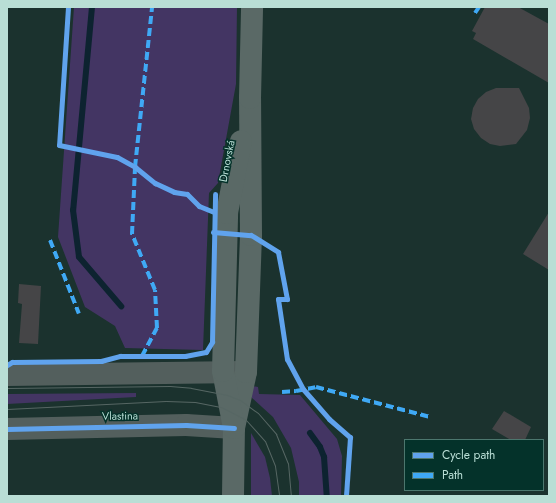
<!DOCTYPE html>
<html>
<head>
<meta charset="utf-8">
<style>
	body { margin:0 }
	#map { position:relative; width:556px; height:503px; overflow:hidden; background:#1b322e; font-family:Jost,sans-serif }
	div>[style] { position:absolute }
	.green>* { inset:0; background:#433563 }
	.stream>* { height:6px; margin:-3px; padding:0 3px; transform-origin:3px; border-radius:3px; background:#0d2330 }
	.building>* { inset:0; background:#454547 }
	.tertiary>* { height:22px; margin:-11px; padding:0 11px; transform-origin:11px; border-radius:11px; background:#535f5d }
	.secondary>* { height:22px; margin:-11px; padding:0 11px; transform-origin:11px; border-radius:11px; background:#5a6966 }
	.tram>* { height:1px; margin:-0.5px; padding:0 0.5px; transform-origin:0.5px; border-radius:0.5px; background:#576764 }
	.quiet>* { height:4px; margin-top:-2px; transform-origin:0; background:repeating-linear-gradient(90deg,#3fa9f5 0 8px,transparent 0 12px) }
	.cycleway>* { height:5px; margin:-2.5px; padding:0 2.5px; transform-origin:2.5px; border-radius:2.5px; background:#60a3ed }
	span { translate:-50% -50%; white-space:nowrap; text-align:center; line-height:1.15; -webkit-text-stroke:3px #04322a; paint-order:stroke }
	.street-label { font-size:11px; color:#b9ded5 }
	.frame { position:absolute; inset:0; border:8px solid #b9ded5; pointer-events:none }
	.legend { position:absolute; left:404px; top:439px; width:140px; height:52px; box-sizing:border-box; background:#04322a; border:1px solid #4c776e; margin:0; padding:5px 7px; list-style:none; font-size:12px; color:#b9ded5 }
	.legend li { display:flex; align-items:center; gap:8px; height:20px }
	.legend b { width:20px; border:1px solid #4c776e }
</style>
</head>
<body>
<div id="map">
	<div class="green">
		<div style="clip-path:polygon(74px 7px,237px 7px,236px 84px,218px 183px,209px 193px,203px 350px,125px 348px,115px 326px,85px 307px,58px 237px)"></div>
		<div style="clip-path:polygon(252px 386px,258px 387px,259px 394px,300px 395px,337px 439px,342px 456px,341px 496px,299px 496px,299px 482px,291px 448px,273px 417px,252px 398px)"></div>
		<div style="clip-path:polygon(136px 393px,136px 397px,7px 404px,7px 394px)"></div>
		<div style="clip-path:polygon(251px 433px,265px 457px,270px 478px,272px 496px,251px 496px)"></div>
	</div>
	<div class="stream">
		<div style="left:92px;top:7px;width:204px;rotate:95.3deg"></div>
		<div style="left:73px;top:210px;width:47px;rotate:82.7deg"></div>
		<div style="left:79px;top:257px;width:65px;rotate:49.4deg"></div>
		<div style="left:310px;top:433px;width:17px;rotate:54deg"></div>
		<div style="left:320px;top:447px;width:11px;rotate:68deg"></div>
		<div style="left:324px;top:457px;width:39px;rotate:86deg"></div>
	</div>
	<div class="building">
		<div style="clip-path:polygon(485px 7px,518px 7px,549px 24px,549px 83px,473px 39px,476px 33px,472px 31px)"></div>
		<div style="clip-path:polygon(496px 88px,519px 88px,529px 108px,530px 118px,527px 130px,516px 144px,500px 146px,490px 144px,481px 138px,474px 129px,471px 119px,473px 108px,478px 99px,486px 92px)"></div>
		<div style="clip-path:polygon(549px 212px,549px 270px,523px 254px)"></div>
		<div style="clip-path:polygon(19px 284px,41px 286px,38px 344px,19px 343px,22px 304px,18px 303px)"></div>
		<div style="clip-path:polygon(504px 411px,531px 427px,525px 440px,511px 440px,492px 429px)"></div>
	</div>
	<div class="tertiary">
		<div style="left:7px;top:375px;width:236px;rotate:-0.7deg"></div>
		<div style="left:7px;top:429px;width:179px;rotate:-1.3deg"></div>
		<div style="left:186px;top:425px;width:48px;rotate:3.6deg"></div>
	</div>
	<div class="secondary">
		<div style="left:234px;top:428px;width:57px;rotate:-77.9deg"></div>
		<div style="left:246px;top:372px;width:137px;rotate:-87.9deg"></div>
		<div style="left:251px;top:235px;width:137px;rotate:-90.4deg"></div>
		<div style="left:250px;top:98px;width:91px;rotate:-88.7deg"></div>
		<div style="left:233px;top:496px;width:68px;rotate:-89.2deg"></div>
		<div style="left:234px;top:428px;width:58px;rotate:-100.9deg"></div>
		<div style="left:223px;top:371px;width:158px;rotate:-88.5deg"></div>
		<div style="left:227px;top:213px;width:73px;rotate:-79deg"></div>
	</div>
	<div class="tram">
		<div style="left:7px;top:388px;width:163px;rotate:-0.7deg"></div>
		<div style="left:170px;top:386px;width:21px;rotate:5deg"></div>
		<div style="left:191px;top:388px;width:37px;rotate:11deg"></div>
		<div style="left:227px;top:395px;width:14px;rotate:21deg"></div>
		<div style="left:240px;top:400px;width:22px;rotate:36deg"></div>
		<div style="left:258px;top:413px;width:28px;rotate:49deg"></div>
		<div style="left:276px;top:434px;width:31px;rotate:68deg"></div>
		<div style="left:288px;top:463px;width:33px;rotate:85deg"></div>
		<div style="left:7px;top:409px;width:159px;rotate:-2.9deg"></div>
		<div style="left:166px;top:401px;width:29px;rotate:2deg"></div>
		<div style="left:195px;top:402px;width:26px;rotate:11deg"></div>
		<div style="left:221px;top:407px;width:28px;rotate:27deg"></div>
		<div style="left:246px;top:420px;width:28px;rotate:48deg"></div>
		<div style="left:265px;top:441px;width:27px;rotate:68deg"></div>
		<div style="left:275px;top:466px;width:30px;rotate:82deg"></div>
	</div>
	<div class="quiet">
		<div style="left:475px;top:13px;width:7px;rotate:-56deg"></div>
		<div style="left:50px;top:240px;width:79px;rotate:68.6deg"></div>
		<div style="left:142px;top:356px;width:32px;rotate:-62deg"></div>
		<div style="left:157px;top:328px;width:38px;rotate:-93deg"></div>
		<div style="left:155px;top:290px;width:61px;rotate:-112.3deg"></div>
		<div style="left:132px;top:234px;width:67px;rotate:-87.4deg"></div>
		<div style="left:135px;top:167px;width:161px;rotate:-83.9deg"></div>
		<div style="left:282px;top:392px;width:14px;rotate:-4deg"></div>
		<div style="left:296px;top:391px;width:20px;rotate:-11deg"></div>
		<div style="left:316px;top:387px;width:118px;rotate:14.7deg"></div>
	</div>
	<div class="cycleway">
		<div style="left:68px;top:7px;width:138px;rotate:93.7deg"></div>
		<div style="left:59px;top:145px;width:59px;rotate:11.7deg"></div>
		<div style="left:117px;top:157px;width:21px;rotate:29deg"></div>
		<div style="left:135px;top:167px;width:26px;rotate:39deg"></div>
		<div style="left:155px;top:183px;width:21px;rotate:25deg"></div>
		<div style="left:174px;top:192px;width:13px;rotate:9deg"></div>
		<div style="left:187px;top:194px;width:17px;rotate:45deg"></div>
		<div style="left:199px;top:206px;width:16px;rotate:22deg"></div>
		<div style="left:213px;top:232px;width:38px;rotate:5deg"></div>
		<div style="left:251px;top:235px;width:32px;rotate:32deg"></div>
		<div style="left:278px;top:252px;width:48px;rotate:79.2deg"></div>
		<div style="left:287px;top:299px;width:9px;rotate:180deg"></div>
		<div style="left:278px;top:299px;width:61px;rotate:81.5deg"></div>
		<div style="left:287px;top:359px;width:34px;rotate:62deg"></div>
		<div style="left:303px;top:389px;width:40px;rotate:49deg"></div>
		<div style="left:329px;top:419px;width:28px;rotate:41deg"></div>
		<div style="left:350px;top:437px;width:59px;rotate:93.9deg"></div>
		<div style="left:7px;top:365px;width:6px;rotate:-31deg"></div>
		<div style="left:12px;top:362px;width:89px;rotate:-0.6deg"></div>
		<div style="left:101px;top:361px;width:20px;rotate:-15deg"></div>
		<div style="left:120px;top:356px;width:65px"></div>
		<div style="left:185px;top:356px;width:21px;rotate:-11deg"></div>
		<div style="left:206px;top:352px;width:12px;rotate:-59deg"></div>
		<div style="left:212px;top:342px;width:148px;rotate:-88.8deg"></div>
		<div style="left:7px;top:429px;width:179px;rotate:-1.3deg"></div>
		<div style="left:186px;top:425px;width:48px;rotate:3.6deg"></div>
	</div>
	<div class="street-label">
		<span style="left:227px;top:161px;rotate:-79deg">Drnovská</span>
		<span style="left:120px;top:416px;rotate:-1deg">Vlastina</span>
	</div>
	<div class="frame"></div>
	<ul class="legend">
	<li><b style="height:5px;background:#60a3ed"></b>Cycle path</li>
	<li><b style="height:5px;background:#3fa9f5"></b>Path</li>
	</ul>
</div>
</body>
</html>
